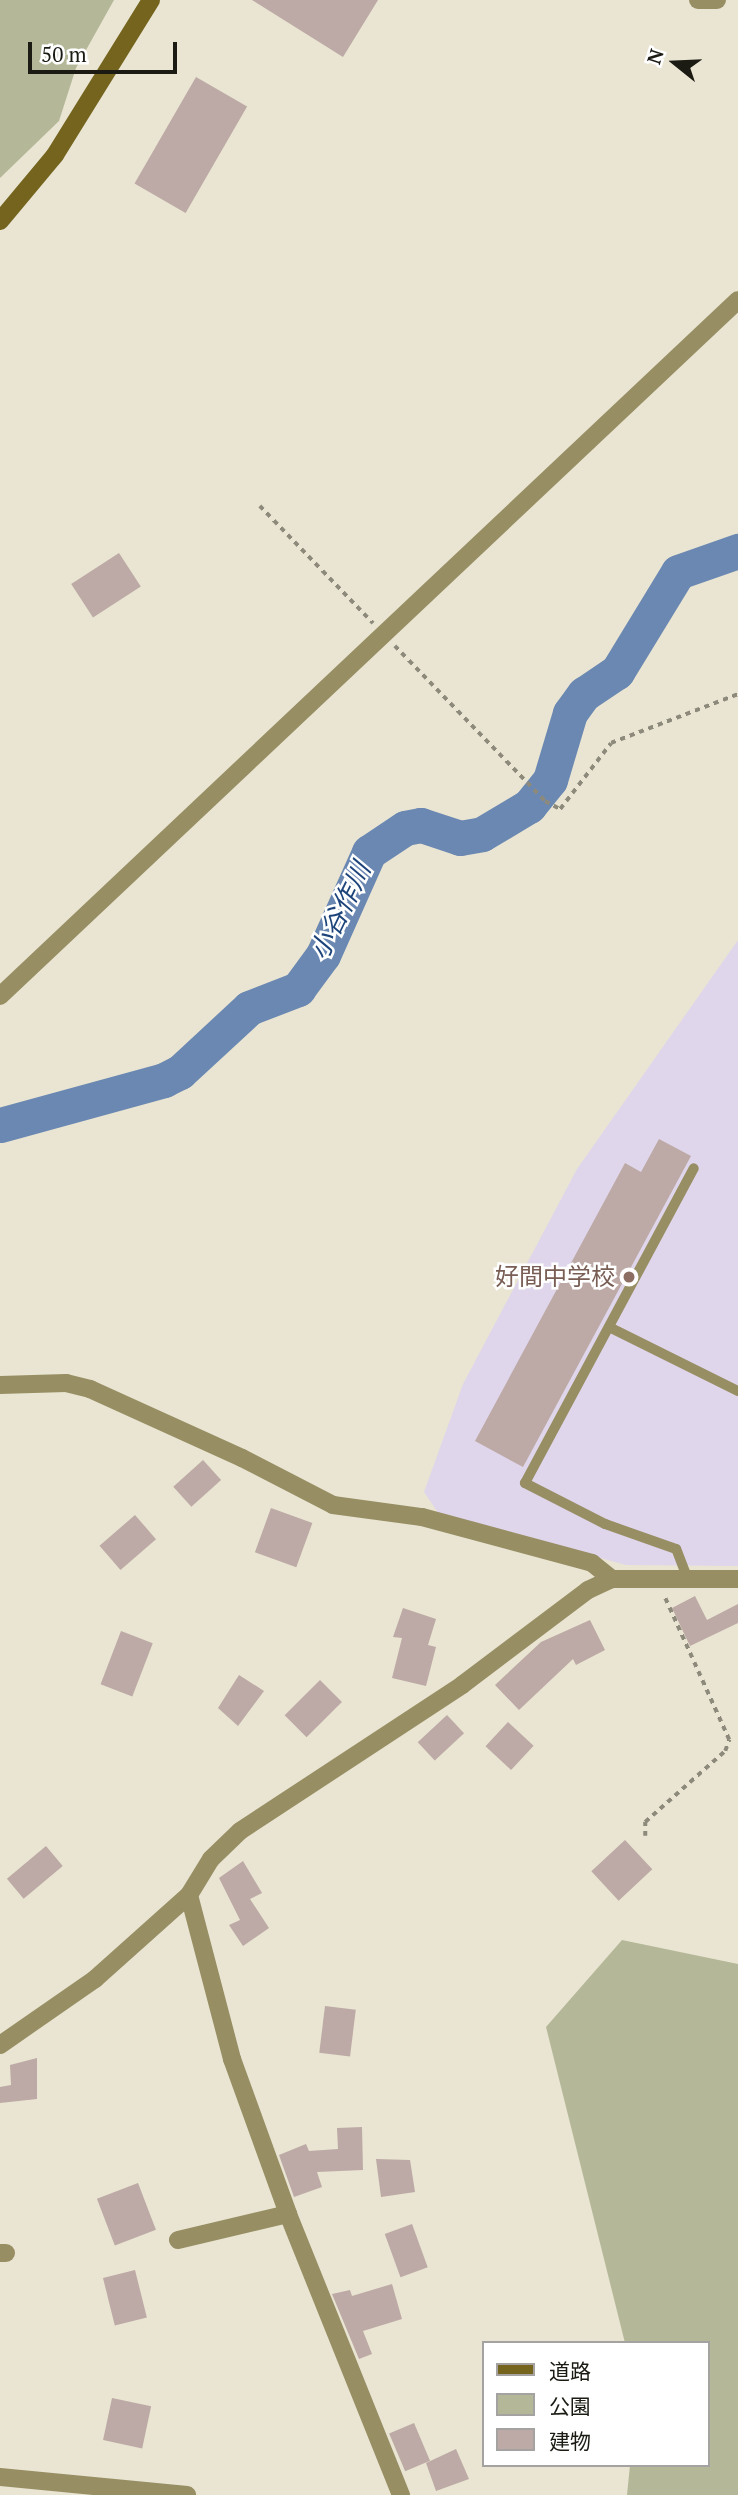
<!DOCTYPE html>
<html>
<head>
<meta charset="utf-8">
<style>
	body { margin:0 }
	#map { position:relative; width:738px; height:2495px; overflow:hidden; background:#e9e5d2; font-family:"PT Serif","Noto Sans JP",serif }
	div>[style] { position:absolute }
	.commercial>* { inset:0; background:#dfd6eb }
	.green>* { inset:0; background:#b5b898 }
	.river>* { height:35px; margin:-17.5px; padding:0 17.5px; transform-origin:17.5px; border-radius:17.5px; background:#6b88b2 }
	.building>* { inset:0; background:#bda9a5; transform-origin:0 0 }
	.path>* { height:3.5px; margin-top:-1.75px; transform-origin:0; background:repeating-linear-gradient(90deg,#8d8a7c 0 5px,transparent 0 10px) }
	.lane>* { height:10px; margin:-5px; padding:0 5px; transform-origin:5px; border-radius:5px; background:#988e64 }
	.street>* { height:18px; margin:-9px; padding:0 9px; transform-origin:9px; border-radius:9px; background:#988e64 }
	.secondary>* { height:18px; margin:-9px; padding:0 9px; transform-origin:9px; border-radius:9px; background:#74641e }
	.dots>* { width:19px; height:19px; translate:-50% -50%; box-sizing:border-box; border:4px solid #fff; border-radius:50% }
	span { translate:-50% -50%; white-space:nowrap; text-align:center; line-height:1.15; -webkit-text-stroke:5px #fff; paint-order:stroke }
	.education-label { font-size:24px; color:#785e54 }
	.right { translate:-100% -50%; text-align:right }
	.water-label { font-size:26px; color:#1d447a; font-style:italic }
	.legend { position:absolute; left:482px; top:2341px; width:228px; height:126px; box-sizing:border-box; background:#fff; border:2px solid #a4a3a1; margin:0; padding:9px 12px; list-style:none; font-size:21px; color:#1b1a13 }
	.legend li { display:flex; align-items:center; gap:14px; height:35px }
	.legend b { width:35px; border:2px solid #a4a3a1 }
	.north { position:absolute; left:640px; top:28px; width:70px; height:70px; -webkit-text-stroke:5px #fff; paint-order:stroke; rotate:288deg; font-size:19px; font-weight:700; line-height:28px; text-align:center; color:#1b1a13 }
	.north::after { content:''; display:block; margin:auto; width:24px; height:32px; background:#1b1a13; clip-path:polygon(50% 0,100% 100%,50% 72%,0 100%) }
	.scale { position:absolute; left:28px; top:42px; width:149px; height:32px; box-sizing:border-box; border:4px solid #1b1a13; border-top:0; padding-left:9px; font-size:21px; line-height:24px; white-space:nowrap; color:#1b1a13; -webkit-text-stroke:5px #fff; paint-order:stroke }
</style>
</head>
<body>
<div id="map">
	<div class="commercial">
		<div style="clip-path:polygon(738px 940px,738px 1566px,626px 1565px,439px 1514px,424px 1492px,463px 1384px,577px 1169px)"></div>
	</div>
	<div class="green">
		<div style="clip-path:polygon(0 0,114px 0,76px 68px,59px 121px,0 178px)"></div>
		<div style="clip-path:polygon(622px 1940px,738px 1964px,738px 2495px,627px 2495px,630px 2465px,708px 2465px,708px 2343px,625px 2343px,546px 2027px)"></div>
	</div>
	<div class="river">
		<div style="left:0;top:1125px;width:170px;rotate:-15.3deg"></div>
		<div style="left:164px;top:1080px;width:18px;rotate:-27deg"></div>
		<div style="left:180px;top:1072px;width:94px;rotate:-42.8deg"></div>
		<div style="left:249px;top:1008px;width:53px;rotate:-21.2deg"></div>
		<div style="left:298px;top:989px;width:42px;rotate:-53.7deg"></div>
		<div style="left:323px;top:955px;width:113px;rotate:-65.9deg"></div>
		<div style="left:369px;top:852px;width:43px;rotate:-33.7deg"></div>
		<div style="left:405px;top:828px;width:16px;rotate:-11deg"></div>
		<div style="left:421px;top:825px;width:41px;rotate:18.4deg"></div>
		<div style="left:460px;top:838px;width:22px;rotate:-10deg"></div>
		<div style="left:482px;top:834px;width:55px;rotate:-30.8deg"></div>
		<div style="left:529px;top:806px;width:33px;rotate:-51deg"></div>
		<div style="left:550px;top:780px;width:70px;rotate:-73.4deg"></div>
		<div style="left:570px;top:713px;width:24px;rotate:-54deg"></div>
		<div style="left:584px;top:694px;width:40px;rotate:-34deg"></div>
		<div style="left:617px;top:672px;width:117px;rotate:-58.6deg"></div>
		<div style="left:678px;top:572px;width:64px;rotate:-19.3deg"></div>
	</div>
	<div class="building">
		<div style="clip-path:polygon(252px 0,378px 0,343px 57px)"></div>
		<div style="left:196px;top:77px;width:59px;height:123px;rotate:30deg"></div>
		<div style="left:119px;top:553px;width:40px;height:57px;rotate:57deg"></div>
		<div style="clip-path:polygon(659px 1139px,691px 1156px,523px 1467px,475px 1441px,625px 1163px,641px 1172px)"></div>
		<div style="left:203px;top:1460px;width:27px;height:40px;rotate:48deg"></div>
		<div style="left:271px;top:1508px;width:44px;height:47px;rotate:20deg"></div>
		<div style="left:135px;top:1515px;width:32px;height:47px;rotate:49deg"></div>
		<div style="clip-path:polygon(695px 1596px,707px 1620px,738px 1604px,738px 1623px,690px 1646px,672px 1608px)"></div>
		<div style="clip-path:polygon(403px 1608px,436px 1619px,428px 1645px,436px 1647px,426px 1686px,392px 1678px,402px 1638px,393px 1637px)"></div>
		<div style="clip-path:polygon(590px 1620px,605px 1650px,576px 1665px,573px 1659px,519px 1710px,495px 1685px,541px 1642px)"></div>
		<div style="left:121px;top:1631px;width:34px;height:57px;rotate:21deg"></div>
		<div style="clip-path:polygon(239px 1675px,264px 1691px,238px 1726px,218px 1708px)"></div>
		<div style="left:320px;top:1680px;width:31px;height:50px;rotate:45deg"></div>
		<div style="left:447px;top:1715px;width:25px;height:40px;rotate:47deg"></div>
		<div style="left:508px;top:1722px;width:35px;height:33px;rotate:43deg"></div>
		<div style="left:625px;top:1840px;width:40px;height:46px;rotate:47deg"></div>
		<div style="left:46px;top:1846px;width:26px;height:51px;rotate:50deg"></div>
		<div style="clip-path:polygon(243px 1861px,262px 1893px,250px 1899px,269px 1928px,243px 1946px,229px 1925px,240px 1920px,219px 1878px)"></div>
		<div style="left:325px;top:2006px;width:31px;height:47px;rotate:7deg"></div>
		<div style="clip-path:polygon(37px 2058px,37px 2099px,0 2103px,0 2087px,11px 2085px,10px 2065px)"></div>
		<div style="clip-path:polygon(362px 2127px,363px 2170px,317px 2172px,322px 2187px,294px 2197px,279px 2155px,306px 2144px,309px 2151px,338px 2149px,337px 2128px)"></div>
		<div style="clip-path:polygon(376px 2159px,410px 2160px,415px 2192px,381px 2197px)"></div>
		<div style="left:138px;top:2183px;width:50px;height:44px;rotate:69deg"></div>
		<div style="left:412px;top:2224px;width:46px;height:29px;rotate:70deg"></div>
		<div style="left:135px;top:2270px;width:49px;height:33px;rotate:76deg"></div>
		<div style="clip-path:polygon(392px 2284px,402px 2319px,363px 2331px,372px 2354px,359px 2359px,332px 2294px,350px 2290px,352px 2296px)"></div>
		<div style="left:112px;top:2398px;width:40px;height:43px;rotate:12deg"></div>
		<div style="left:414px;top:2423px;width:41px;height:27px;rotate:67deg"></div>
		<div style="clip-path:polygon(456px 2449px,469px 2479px,436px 2491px,426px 2463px)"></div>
	</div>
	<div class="path">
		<div style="left:260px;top:506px;width:163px;rotate:46deg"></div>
		<div style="left:395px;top:646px;width:216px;rotate:45.9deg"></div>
		<div style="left:545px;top:801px;width:17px;rotate:28deg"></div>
		<div style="left:560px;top:809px;width:83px;rotate:-52.3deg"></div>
		<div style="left:611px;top:743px;width:136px;rotate:-21.1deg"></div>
		<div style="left:645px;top:1836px;width:14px;rotate:-90deg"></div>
		<div style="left:645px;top:1822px;width:107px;rotate:-41.6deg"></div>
		<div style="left:725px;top:1751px;width:12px;rotate:-70deg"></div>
		<div style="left:729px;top:1740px;width:158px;rotate:-114.3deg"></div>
	</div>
	<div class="lane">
		<div style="left:609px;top:1327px;width:144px;rotate:26.4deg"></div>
		<div style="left:687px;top:1577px;width:30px;rotate:-111deg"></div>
		<div style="left:676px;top:1549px;width:75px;rotate:-160.6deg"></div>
		<div style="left:605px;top:1524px;width:90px;rotate:-152.9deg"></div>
		<div style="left:525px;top:1483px;width:357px;rotate:-61.8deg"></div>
	</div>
	<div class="street">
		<div style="left:698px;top:0;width:19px"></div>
		<div style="left:0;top:996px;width:1014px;rotate:-43.32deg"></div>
		<div style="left:0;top:1385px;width:66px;rotate:-1.7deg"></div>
		<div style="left:66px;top:1383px;width:25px;rotate:14deg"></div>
		<div style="left:90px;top:1389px;width:167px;rotate:24.4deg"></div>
		<div style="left:242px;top:1458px;width:102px;rotate:27.3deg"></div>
		<div style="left:333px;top:1505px;width:90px;rotate:7.7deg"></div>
		<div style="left:422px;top:1517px;width:176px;rotate:15.1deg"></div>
		<div style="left:592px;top:1563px;width:26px;rotate:39deg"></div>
		<div style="left:189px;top:1895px;width:170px;rotate:75.3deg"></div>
		<div style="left:232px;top:2059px;width:165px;rotate:70.1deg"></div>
		<div style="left:288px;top:2214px;width:303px;rotate:68.1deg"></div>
		<div style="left:0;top:2045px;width:116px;rotate:-34.8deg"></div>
		<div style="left:95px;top:1979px;width:126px;rotate:-41.8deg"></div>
		<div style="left:189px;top:1895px;width:42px;rotate:-58.6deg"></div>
		<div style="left:211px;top:1859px;width:40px;rotate:-44deg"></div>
		<div style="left:240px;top:1831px;width:266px;rotate:-33.3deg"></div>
		<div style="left:462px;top:1685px;width:158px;rotate:-37deg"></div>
		<div style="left:588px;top:1590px;width:26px;rotate:-25deg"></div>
		<div style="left:612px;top:1579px;width:126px"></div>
		<div style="left:178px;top:2240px;width:113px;rotate:-13.3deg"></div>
		<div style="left:0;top:2253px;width:6px"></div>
		<div style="left:0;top:2477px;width:188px;rotate:5.5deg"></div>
	</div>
	<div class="secondary">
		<div style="left:0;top:221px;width:86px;rotate:-50.2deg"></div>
		<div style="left:55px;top:155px;width:182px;rotate:-58.2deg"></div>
	</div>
	<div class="dots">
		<div style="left:629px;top:1277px;background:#8d6e63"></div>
	</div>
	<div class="education-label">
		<span class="right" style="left:615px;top:1277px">好間中学校</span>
	</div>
	<div class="water-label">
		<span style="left:340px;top:911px;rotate:-64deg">小谷作川</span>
	</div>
	<ul class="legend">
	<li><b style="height:9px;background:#74641e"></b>道路</li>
	<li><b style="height:19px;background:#b5b898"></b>公園</li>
	<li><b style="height:19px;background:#bda9a5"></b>建物</li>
	</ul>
	<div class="north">N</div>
	<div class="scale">50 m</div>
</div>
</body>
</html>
